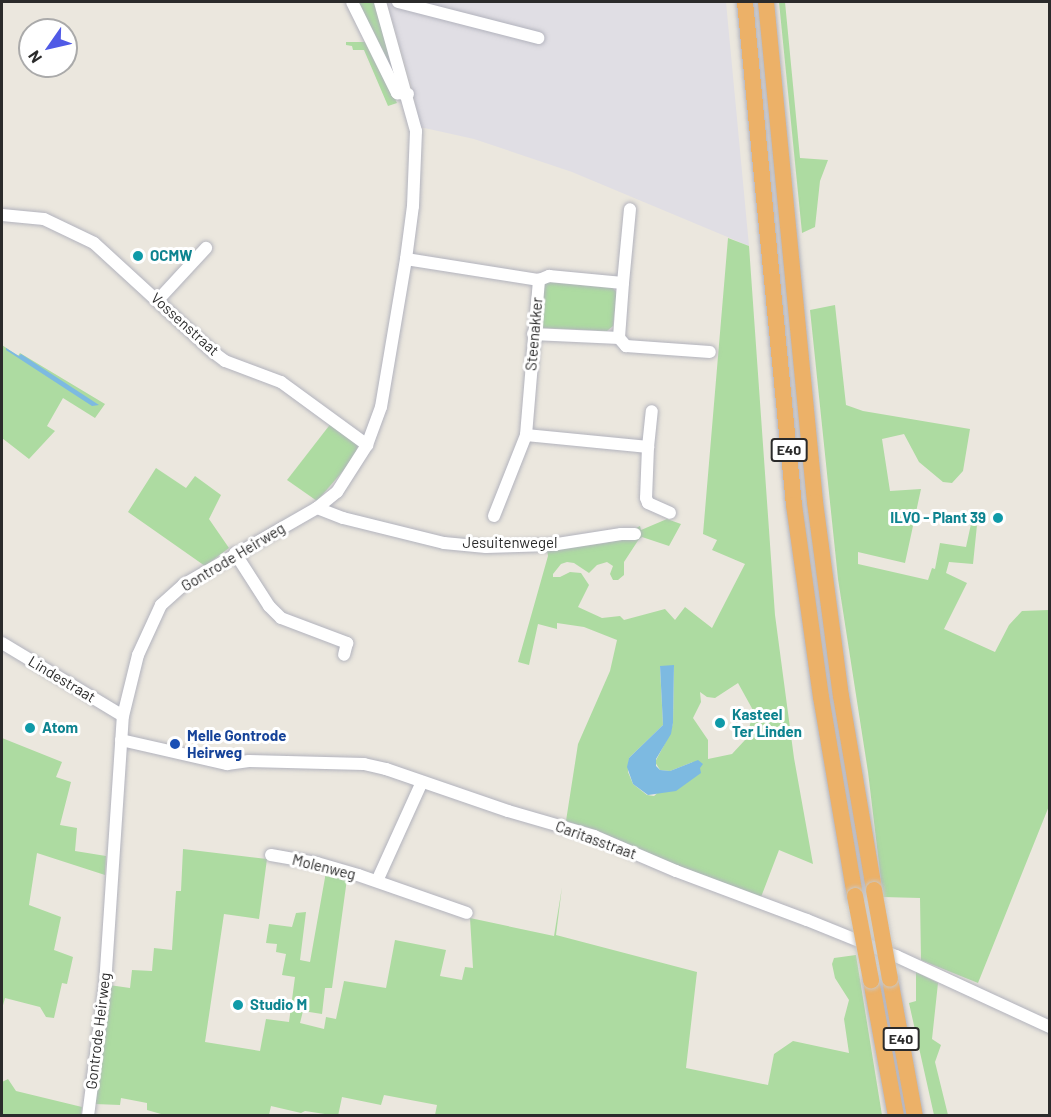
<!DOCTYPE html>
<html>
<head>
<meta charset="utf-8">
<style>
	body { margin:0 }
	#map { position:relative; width:1051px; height:1117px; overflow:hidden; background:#ebe7de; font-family:Barlow,sans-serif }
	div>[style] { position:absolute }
	.industrial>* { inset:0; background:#e0dee4 }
	.green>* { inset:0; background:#addba1 }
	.water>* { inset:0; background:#7dbae1 }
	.roads { filter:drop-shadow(0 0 2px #b2b3bd) drop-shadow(0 0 2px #b2b3bd) }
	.minor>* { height:12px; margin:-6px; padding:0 6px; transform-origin:6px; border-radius:6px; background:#fff }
	.highway>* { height:16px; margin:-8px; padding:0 8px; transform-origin:8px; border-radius:8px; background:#ecb168 }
	.bridges { filter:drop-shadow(0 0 2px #c8c8c8) drop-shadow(0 0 2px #c8c8c8) }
	.highway-bridge>* { height:16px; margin:-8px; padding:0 8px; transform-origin:8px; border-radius:8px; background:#ecb168 }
	.dots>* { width:16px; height:16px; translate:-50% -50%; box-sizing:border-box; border:3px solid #fff; border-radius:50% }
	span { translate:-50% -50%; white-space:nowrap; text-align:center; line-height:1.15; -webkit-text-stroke:6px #fff; paint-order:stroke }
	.shield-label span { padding:2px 4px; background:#fff; border:2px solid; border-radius:4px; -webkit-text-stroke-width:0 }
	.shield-label { font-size:14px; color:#2b2b2b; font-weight:700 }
	.culture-label { font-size:15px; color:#0d838f; font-weight:700 }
	.left { translate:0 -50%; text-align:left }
	.right { translate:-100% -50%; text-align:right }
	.street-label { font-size:15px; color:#2b2b2b }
	.transit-label { font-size:15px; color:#164399; font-weight:700 }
	.frame { position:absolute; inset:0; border:3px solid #2b2b2b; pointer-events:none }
	.north { position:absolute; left:18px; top:18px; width:60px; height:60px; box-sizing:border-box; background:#fff; border:2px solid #aaa; border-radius:50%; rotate:236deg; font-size:16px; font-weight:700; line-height:24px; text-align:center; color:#2b2b2b }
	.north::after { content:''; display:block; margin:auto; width:21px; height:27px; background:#505ae6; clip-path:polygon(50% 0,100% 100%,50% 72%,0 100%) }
</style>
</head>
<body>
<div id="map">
	<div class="industrial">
		<div style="clip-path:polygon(387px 2px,726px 2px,749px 246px,572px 172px,474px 139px,420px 127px,413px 91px)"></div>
	</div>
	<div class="green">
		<div style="clip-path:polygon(356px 2px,376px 2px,399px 80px,395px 81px)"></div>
		<div style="clip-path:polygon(779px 2px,785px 2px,800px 158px,828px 160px,820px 181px,815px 227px,802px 233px)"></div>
		<div style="clip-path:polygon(346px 42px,367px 42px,397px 103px,388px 106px,364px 50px,353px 50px,352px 46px,346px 45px)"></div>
		<div style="clip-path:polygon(evenodd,728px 238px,749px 246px,775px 615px,794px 758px,813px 864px,779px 850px,761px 897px,687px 870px,596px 830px,566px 821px,578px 744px,610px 671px,617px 640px,584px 627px,557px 623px,557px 629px,538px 624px,529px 665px,518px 662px,548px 556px,547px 549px,606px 543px,640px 526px,641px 530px,667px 519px,681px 524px,669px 546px,642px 537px,639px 539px,624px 562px,624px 575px,618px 580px,613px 580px,610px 574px,613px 566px,607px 562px,597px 565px,589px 573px,574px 563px,567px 562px,561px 564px,553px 574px,553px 577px,560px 577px,570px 572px,581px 573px,589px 585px,578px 607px,602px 618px,620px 616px,624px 620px,665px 609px,675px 620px,685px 607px,712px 628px,745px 564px,712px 550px,717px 540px,703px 534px,728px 238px,674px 666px,673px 723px,670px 734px,655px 762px,660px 770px,670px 771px,693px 762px,654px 796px,647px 795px,633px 784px,628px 772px,629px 758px,663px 725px,660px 667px,674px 666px,728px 238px,738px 683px,754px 712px,745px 740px,732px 754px,708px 759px,708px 740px,693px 718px,701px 702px,700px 692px,707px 697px,715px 698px,738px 683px)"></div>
		<div style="clip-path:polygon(547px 280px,612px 287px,617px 293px,613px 326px,607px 331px,544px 328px,539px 325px,542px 284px)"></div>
		<div style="clip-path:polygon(835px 305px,846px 405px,863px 411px,970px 429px,963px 471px,952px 483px,943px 482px,919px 462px,904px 434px,882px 439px,890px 491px,921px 489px,905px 563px,858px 552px,858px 564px,928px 580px,932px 568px,935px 569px,940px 543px,966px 547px,971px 524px,977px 525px,973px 564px,949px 562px,946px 573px,967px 583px,944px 629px,995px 652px,1009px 625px,1022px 611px,1049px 610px,1049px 806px,978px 983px,921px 960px,920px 898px,883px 897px,868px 772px,838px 579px,810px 310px)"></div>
		<div style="clip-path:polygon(2px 345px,18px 356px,20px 353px,105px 404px,95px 418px,63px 398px,47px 426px,55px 431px,29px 459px,2px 438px)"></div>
		<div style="clip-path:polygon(332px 422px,358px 445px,356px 453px,343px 471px,317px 501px,287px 480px)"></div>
		<div style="clip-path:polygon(156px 468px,186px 488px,195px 476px,221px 495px,209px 519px,229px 548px,205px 566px,128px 512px)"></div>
		<div style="clip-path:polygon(2px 738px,62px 762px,56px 777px,71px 782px,60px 825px,77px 828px,75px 851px,106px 856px,105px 875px,37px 853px,29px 905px,61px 917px,54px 950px,73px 957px,67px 984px,62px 983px,54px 1018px,46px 1017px,40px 1007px,5px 998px,2px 1009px)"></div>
		<div style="clip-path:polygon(183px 849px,267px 859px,259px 919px,224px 914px,205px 1042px,260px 1051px,266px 1019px,289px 1022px,295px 977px,282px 975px,286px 954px,276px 952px,277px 944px,266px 943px,269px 924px,292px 927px,296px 913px,306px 912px,300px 960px,310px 962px,326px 872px,347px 879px,332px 988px,325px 988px,322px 1014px,303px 1011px,300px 1023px,324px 1029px,326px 1017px,336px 1019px,344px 981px,386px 988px,395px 940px,446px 950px,440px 976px,462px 980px,465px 967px,473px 968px,470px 918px,554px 936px,562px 887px,556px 935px,697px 972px,686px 1068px,768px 1085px,774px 1054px,793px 1041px,849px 1053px,844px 1019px,849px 1000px,835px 978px,832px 964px,834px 958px,856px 955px,882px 1115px,438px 1116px,435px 1115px,437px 1105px,384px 1095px,381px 1105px,342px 1097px,338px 1116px,305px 1111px,301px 1113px,271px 1106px,269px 1115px,168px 1116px,147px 1110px,147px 1103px,121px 1098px,120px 1105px,95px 1104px,109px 985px,130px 988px,132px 970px,152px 971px,154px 948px,172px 950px,176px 891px,181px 891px)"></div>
		<div style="clip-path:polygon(916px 972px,938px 983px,932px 1039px,941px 1045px,935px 1062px,948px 1115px,934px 1115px,909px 1003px,916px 1001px)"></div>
		<div style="clip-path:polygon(8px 1079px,16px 1091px,82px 1107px,81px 1115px,2px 1115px,2px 1082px)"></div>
	</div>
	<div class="water">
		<div style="clip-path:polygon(6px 348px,19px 356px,21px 354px,99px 405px,92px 406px,6px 350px)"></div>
		<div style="clip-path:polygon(674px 665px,673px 723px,671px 734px,656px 759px,656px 766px,660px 770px,670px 771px,698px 760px,703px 764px,700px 768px,701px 773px,676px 791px,648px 795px,633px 784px,627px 767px,629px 758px,663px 725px,660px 666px)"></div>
	</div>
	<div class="roads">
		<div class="minor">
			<div style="left:352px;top:2px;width:102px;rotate:63.7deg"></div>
			<div style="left:397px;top:93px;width:11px;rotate:5deg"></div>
			<div style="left:398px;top:2px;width:145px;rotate:14.4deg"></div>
			<div style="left:2px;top:215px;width:42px;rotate:5.4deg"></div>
			<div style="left:44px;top:219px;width:55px;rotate:25.6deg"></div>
			<div style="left:94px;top:243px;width:161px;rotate:42.5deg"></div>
			<div style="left:213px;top:352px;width:15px;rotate:37deg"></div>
			<div style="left:225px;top:361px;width:60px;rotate:20.6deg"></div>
			<div style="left:281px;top:382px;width:107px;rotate:36.2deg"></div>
			<div style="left:406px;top:259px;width:135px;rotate:9deg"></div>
			<div style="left:539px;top:280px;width:11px;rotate:-22deg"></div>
			<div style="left:549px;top:276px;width:74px;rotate:5.4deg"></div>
			<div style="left:623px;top:283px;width:55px;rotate:94.2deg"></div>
			<div style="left:619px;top:338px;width:11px;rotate:49deg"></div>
			<div style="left:626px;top:346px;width:84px;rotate:4.1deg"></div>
			<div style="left:623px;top:283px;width:74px;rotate:-84.6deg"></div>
			<div style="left:158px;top:300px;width:71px;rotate:-47.3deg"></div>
			<div style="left:533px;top:334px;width:86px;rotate:2.7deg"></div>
			<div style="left:526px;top:435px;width:123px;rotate:5.6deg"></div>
			<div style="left:648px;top:447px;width:51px;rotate:92.2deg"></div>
			<div style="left:646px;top:498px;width:5px;rotate:68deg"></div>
			<div style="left:648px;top:503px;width:24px;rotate:24deg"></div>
			<div style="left:648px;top:447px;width:36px;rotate:-84deg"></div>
			<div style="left:317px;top:508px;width:28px;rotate:21deg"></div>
			<div style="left:343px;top:518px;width:104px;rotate:13.9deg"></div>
			<div style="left:444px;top:543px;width:42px;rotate:5.4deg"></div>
			<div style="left:486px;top:547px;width:65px;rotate:-1.8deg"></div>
			<div style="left:551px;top:545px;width:71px;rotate:-8.9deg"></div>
			<div style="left:621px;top:534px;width:14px"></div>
			<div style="left:494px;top:516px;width:87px;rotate:-68.4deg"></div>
			<div style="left:526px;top:435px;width:156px;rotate:-85.2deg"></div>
			<div style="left:235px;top:553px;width:63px;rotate:57.3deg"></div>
			<div style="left:269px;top:606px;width:17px;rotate:45deg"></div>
			<div style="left:281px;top:618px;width:71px;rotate:20.7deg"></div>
			<div style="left:347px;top:643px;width:12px;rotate:104deg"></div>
			<div style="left:2px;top:643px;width:141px;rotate:31.1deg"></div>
			<div style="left:121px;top:740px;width:109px;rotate:12.8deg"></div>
			<div style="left:227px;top:764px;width:22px;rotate:-8deg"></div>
			<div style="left:249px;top:761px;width:115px;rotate:1.5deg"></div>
			<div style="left:364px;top:764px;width:23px;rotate:13deg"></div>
			<div style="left:386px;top:769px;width:129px;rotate:19deg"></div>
			<div style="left:508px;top:811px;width:90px;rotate:16.2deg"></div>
			<div style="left:594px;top:836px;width:89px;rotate:23.1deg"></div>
			<div style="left:676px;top:871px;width:140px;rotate:20.5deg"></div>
			<div style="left:807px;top:920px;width:96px;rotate:22deg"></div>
			<div style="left:896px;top:956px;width:170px;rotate:24.8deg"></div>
			<div style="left:271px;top:855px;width:47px;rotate:9.9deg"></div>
			<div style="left:317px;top:863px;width:43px;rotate:16.3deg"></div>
			<div style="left:358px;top:875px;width:115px;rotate:19.2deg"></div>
			<div style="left:377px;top:881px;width:109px;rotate:-65.6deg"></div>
			<div style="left:88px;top:1116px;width:132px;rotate:-82.6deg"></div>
			<div style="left:105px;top:985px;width:270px;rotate:-86.2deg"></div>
			<div style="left:123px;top:716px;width:63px;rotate:-76.2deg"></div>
			<div style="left:138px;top:655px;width:55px;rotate:-65.3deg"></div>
			<div style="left:161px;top:605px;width:30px;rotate:-42deg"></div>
			<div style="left:183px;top:585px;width:155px;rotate:-29.9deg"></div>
			<div style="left:317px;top:508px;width:26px;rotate:-39deg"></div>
			<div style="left:337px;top:492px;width:56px;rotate:-57.4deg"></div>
			<div style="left:367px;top:445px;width:40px;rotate:-69.8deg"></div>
			<div style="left:381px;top:407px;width:150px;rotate:-80.4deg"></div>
			<div style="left:406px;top:259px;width:53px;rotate:-82.5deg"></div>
			<div style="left:413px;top:206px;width:75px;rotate:-87.7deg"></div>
			<div style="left:416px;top:131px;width:134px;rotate:-105.6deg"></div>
		</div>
		<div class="highway">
			<div style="left:745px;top:2px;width:505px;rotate:84.44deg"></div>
			<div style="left:794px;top:505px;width:194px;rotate:82deg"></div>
			<div style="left:821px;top:697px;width:202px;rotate:80.3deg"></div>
			<div style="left:766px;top:2px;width:502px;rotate:84.4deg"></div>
			<div style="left:815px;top:502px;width:196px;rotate:82.4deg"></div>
			<div style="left:841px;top:696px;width:197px;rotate:80.3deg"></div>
			<div style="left:890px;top:979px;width:139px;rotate:79.7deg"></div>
			<div style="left:871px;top:980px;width:138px;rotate:79.6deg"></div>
		</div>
	</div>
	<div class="bridges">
		<div class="highway-bridge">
			<div style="left:874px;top:890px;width:90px;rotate:79.8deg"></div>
			<div style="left:855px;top:896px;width:86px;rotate:79.2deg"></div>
		</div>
	</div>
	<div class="dots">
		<div style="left:138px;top:256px;background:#0f9aa8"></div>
		<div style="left:998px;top:518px;background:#0f9aa8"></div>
		<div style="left:720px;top:723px;background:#0f9aa8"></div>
		<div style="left:30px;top:728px;background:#0f9aa8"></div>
		<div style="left:175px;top:744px;background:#1a4fb4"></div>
		<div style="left:238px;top:1005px;background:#0f9aa8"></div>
	</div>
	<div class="shield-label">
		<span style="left:789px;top:450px">E40</span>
		<span style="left:901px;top:1039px">E40</span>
	</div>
	<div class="culture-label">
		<span class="left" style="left:150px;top:256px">OCMW</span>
		<span class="right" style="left:986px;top:518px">ILVO - Plant 39</span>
		<span class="left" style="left:732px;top:723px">Kasteel<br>Ter Linden</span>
		<span class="left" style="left:42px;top:728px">Atom</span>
		<span class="left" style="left:250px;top:1005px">Studio M</span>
	</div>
	<div class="street-label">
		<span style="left:185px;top:324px;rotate:42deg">Vossenstraat</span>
		<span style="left:534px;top:334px;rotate:-85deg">Steenakker</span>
		<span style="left:510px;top:543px">Jesuitenwegel</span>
		<span style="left:233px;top:557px;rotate:-31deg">Gontrode Heirweg</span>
		<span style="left:62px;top:679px;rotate:31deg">Lindestraat</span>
		<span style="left:596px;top:840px;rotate:20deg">Caritasstraat</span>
		<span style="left:324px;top:867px;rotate:14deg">Molenweg</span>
		<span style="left:98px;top:1031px;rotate:-83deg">Gontrode Heirweg</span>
	</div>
	<div class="transit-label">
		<span class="left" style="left:187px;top:744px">Melle Gontrode<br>Heirweg</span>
	</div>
	<div class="frame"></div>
	<div class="north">N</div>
</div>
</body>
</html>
